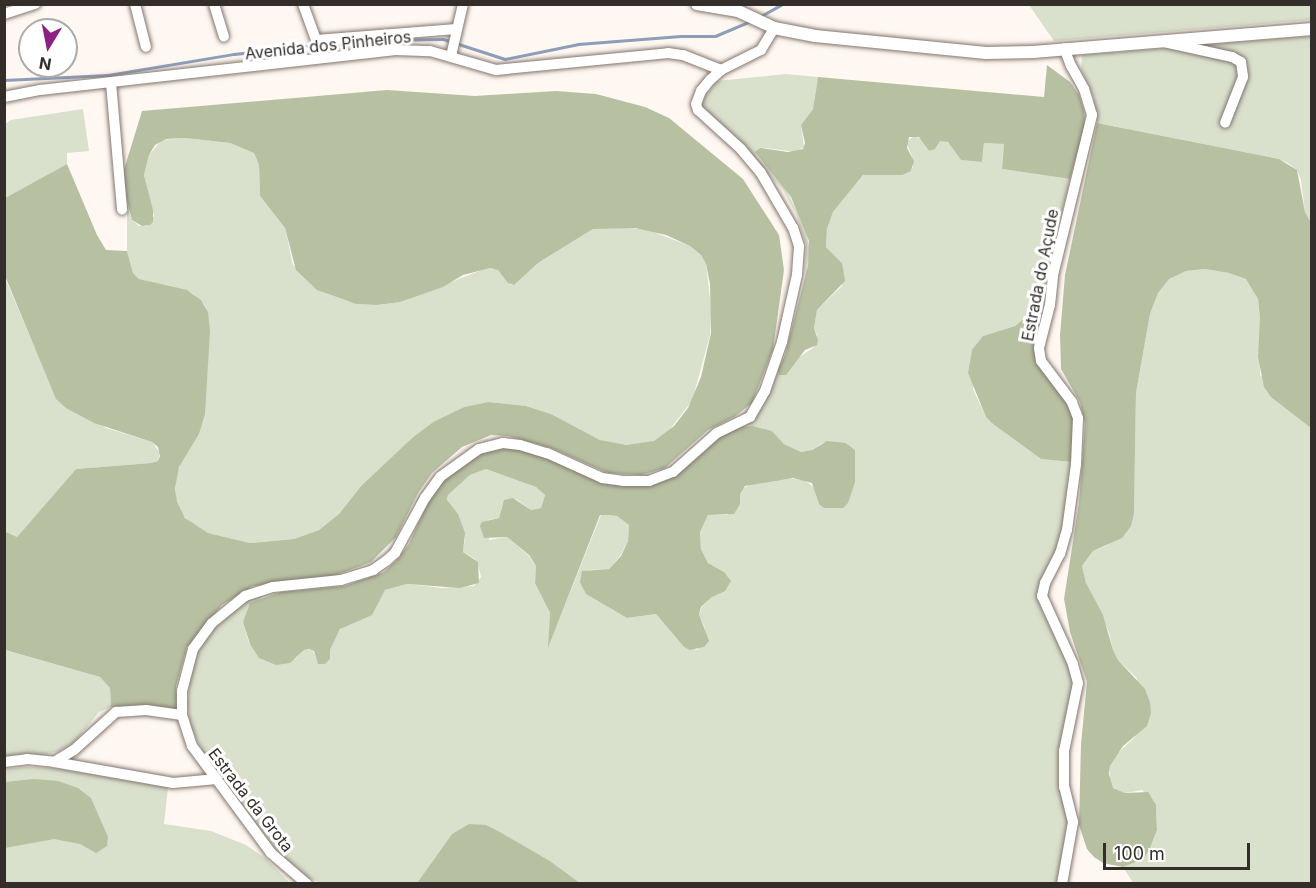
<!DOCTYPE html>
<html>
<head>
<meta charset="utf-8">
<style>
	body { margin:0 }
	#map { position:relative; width:1316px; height:888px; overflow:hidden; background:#fff7f1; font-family:Inter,sans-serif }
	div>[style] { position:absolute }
	.green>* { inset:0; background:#d9e0cc }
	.forest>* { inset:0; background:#b7c1a2 }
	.stream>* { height:3px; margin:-1.5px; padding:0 1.5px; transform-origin:1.5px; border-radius:1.5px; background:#8d9eb8 }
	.roads { filter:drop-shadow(0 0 2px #82766e) drop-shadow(0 0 2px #82766e) }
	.minor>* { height:10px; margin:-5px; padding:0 5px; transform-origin:5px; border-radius:5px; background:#fff }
	.tertiary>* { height:12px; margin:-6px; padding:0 6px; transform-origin:6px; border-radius:6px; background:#fff }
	span { translate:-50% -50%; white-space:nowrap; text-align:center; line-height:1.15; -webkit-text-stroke:6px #fff; paint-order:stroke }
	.street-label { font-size:16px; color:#332e2a }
	.frame { position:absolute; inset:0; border:6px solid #332e2a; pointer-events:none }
	.north { position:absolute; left:18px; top:18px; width:60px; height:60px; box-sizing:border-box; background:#fff; border:2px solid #adabaa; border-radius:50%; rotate:190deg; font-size:16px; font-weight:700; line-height:24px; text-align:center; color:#332e2a }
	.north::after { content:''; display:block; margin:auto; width:21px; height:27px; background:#8c2084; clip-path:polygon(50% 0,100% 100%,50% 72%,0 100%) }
	.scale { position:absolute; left:1103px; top:843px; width:147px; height:27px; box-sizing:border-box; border:3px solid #332e2a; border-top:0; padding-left:8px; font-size:18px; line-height:21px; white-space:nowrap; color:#332e2a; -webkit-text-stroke:4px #fff; paint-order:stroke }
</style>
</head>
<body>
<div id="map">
	<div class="green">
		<div style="clip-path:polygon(1029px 5px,1311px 5px,1311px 20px,1054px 41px)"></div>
		<div style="clip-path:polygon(1311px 36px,1311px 228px,1305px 212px,1301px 180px,1297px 170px,1288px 163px,1279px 159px,1097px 123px,1094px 98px,1081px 69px,1082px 55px)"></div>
		<div style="clip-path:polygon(786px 74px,818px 77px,813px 109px,801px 125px,804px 147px,796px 152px,765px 148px,756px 155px,783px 183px,806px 230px,810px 250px,805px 282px,806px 244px,796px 214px,783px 190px,743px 146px,704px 112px,700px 102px,717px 81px)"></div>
		<div style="clip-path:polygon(83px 109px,89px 151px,67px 153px,67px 164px,5px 198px,5px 124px,11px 120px)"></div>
		<div style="clip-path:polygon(914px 136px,921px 139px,929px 151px,934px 149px,940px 141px,946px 141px,950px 144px,961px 160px,982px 162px,984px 143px,1004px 144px,1002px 169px,1070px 179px,1047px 276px,1042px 321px,1037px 315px,1027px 315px,1015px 326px,983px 336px,973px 389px,986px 417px,993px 424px,1041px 459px,1072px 462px,1063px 537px,1040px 588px,1070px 664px,1074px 681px,1073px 697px,1060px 752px,1069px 820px,1059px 883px,580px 883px,550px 861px,486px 825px,452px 834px,417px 883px,323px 884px,306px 877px,278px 854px,206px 757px,190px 726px,188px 704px,190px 678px,197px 654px,210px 632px,241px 603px,260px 596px,281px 592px,262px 597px,243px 622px,249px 643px,295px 659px,304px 650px,312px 649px,319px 664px,325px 664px,330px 659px,330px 650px,340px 629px,352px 622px,385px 590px,407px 584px,442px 588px,474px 586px,481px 577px,479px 568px,475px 559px,463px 552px,465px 538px,447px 500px,448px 495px,470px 475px,486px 469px,536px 487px,545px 495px,541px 508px,531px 510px,516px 499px,503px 503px,499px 518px,488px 520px,489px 540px,507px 537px,528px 555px,536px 566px,535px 583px,550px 613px,549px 645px,601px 515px,606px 515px,617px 516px,629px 525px,628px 541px,620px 556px,609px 569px,588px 570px,586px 594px,627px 618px,656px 614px,684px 647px,698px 650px,705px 628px,699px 614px,702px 607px,712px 597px,724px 572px,708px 563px,701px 549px,700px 532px,708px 515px,728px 515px,742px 489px,751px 484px,784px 478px,804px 480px,815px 488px,819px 504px,855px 482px,855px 450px,846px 443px,822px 443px,812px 450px,801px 452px,784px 444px,772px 431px,753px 426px,740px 427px,752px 420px,764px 404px,778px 372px,814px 347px,817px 335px,814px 328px,817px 310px,842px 286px,842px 263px,826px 247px,827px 229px,833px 212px,863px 175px,897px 175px,911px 171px,913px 167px,912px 156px,906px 142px)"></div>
		<div style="clip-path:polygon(185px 138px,230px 143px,254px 153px,259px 165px,260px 196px,285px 228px,293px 265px,325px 293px,356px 304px,377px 305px,400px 302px,487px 268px,497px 269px,511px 285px,516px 283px,538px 263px,593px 229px,621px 227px,648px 230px,690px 246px,701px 255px,706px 264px,711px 308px,710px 335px,692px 401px,667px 433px,654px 441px,638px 445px,615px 445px,600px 440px,551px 414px,526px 406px,488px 402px,464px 407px,433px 422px,412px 438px,361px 486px,339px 514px,319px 530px,294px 539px,250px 543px,208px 533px,190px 522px,181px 513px,176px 502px,175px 481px,181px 462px,199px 434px,205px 401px,208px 312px,204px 304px,192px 293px,139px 279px,133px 273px,127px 251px,127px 204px,132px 220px,139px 226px,147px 226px,154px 216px,144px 175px,149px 155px,162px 140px)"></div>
		<div style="clip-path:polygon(1205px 269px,1229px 273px,1246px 279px,1252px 288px,1258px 299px,1260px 318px,1260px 375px,1311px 428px,1311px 883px,1133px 883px,1123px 867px,1144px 859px,1150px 848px,1157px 830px,1156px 805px,1142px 790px,1125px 793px,1113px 788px,1110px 783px,1110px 766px,1117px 754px,1135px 737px,1137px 678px,1118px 660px,1113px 650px,1109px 632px,1086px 583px,1082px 566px,1093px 551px,1106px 546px,1131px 526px,1134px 514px,1136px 393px,1150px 314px,1158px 293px,1169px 278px,1186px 271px)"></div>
		<div style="clip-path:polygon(4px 276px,57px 399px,106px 428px,152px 442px,160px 453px,158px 461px,151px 463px,76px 469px,17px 537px,4px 531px)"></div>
		<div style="clip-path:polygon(4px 650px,100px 677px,110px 688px,111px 707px,99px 712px,75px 742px,59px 751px,44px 755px,5px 757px)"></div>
		<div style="clip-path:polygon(26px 767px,54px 768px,168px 787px,164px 824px,211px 831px,246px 845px,265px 858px,290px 883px,5px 883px,4px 769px)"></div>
	</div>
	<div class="forest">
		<div style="clip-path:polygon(1047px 65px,1070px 82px,1079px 95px,1084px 110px,1085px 126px,1070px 179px,1002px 169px,1004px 144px,984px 143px,982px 162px,961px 160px,948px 142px,940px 141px,935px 149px,929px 151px,919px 137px,909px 137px,907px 148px,914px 161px,911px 171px,902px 175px,863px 175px,833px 212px,827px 229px,826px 247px,842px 263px,845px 281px,817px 310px,814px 328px,818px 340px,817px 345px,805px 350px,786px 375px,779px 375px,778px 370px,785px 355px,808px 266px,809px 241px,791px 197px,755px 152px,760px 148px,788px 152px,803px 149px,805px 143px,801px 125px,813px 109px,818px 77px,1044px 97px)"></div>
		<div style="clip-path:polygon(387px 90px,475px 96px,556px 91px,596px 94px,645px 107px,669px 118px,743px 179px,779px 235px,784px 270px,773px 349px,752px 403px,734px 417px,708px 430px,665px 468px,642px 475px,608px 473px,551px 448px,508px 436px,491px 435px,462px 447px,432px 473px,418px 493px,396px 537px,371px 562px,328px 578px,253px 586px,222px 605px,187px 647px,176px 686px,177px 710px,151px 706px,111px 707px,110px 688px,100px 677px,5px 650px,4px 531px,17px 537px,76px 469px,151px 463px,158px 461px,160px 456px,158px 447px,152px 442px,94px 423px,66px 408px,56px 399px,5px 276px,5px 198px,67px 164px,97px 235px,106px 250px,127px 251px,133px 273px,139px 279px,187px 290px,201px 300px,208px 312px,210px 331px,205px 414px,199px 434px,179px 467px,175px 488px,177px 502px,185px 518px,208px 533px,250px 543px,294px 539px,319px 530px,339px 514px,361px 486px,412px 438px,433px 422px,464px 407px,488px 402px,526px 406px,551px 414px,600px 440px,626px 445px,654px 441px,674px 426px,688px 408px,701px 377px,711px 333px,710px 284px,706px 264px,701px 255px,690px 246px,666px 235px,635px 228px,593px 229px,538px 263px,514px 285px,508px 283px,498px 270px,490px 268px,463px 275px,443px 287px,400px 302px,377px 305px,356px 304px,317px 290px,296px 270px,285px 228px,260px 196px,259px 165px,254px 153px,230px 143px,185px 138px,166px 139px,155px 145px,149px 155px,144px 175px,153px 210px,153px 222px,150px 225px,142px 226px,132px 220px,125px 193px,123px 173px,142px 111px)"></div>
		<div style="clip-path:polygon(1097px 123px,1279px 159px,1297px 170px,1305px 212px,1312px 225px,1311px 428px,1271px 397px,1264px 387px,1258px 357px,1260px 318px,1258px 299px,1246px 279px,1229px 273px,1205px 269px,1186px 271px,1169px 279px,1158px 293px,1150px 314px,1136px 393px,1134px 514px,1131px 526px,1122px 538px,1093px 551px,1082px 566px,1086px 583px,1103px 615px,1113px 650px,1118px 660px,1145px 689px,1150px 702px,1151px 713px,1147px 726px,1123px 746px,1110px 766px,1109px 774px,1113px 788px,1125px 793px,1148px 792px,1156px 805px,1157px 830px,1150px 848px,1144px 859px,1123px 867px,1103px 863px,1094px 857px,1087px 849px,1079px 825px,1081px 744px,1087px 682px,1070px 632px,1064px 599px,1079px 503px,1085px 424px,1080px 402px,1061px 369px,1060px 335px,1065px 275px)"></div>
		<div style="clip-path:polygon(1030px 313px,1042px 319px,1036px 342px,1073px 417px,1072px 462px,1041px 459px,993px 424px,986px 417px,968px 373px,972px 350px,983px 336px,1015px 326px)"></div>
		<div style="clip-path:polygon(753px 426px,772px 431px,784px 444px,801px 452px,812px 450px,827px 441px,846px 443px,855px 450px,855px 482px,848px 503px,843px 508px,824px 508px,819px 504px,812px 483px,793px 478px,745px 486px,740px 494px,740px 504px,734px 514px,708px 515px,700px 532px,701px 549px,708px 563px,724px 572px,731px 581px,725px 591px,712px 597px,701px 607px,699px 614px,709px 641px,704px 647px,690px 650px,684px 647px,656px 614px,627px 618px,586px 594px,580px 582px,582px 571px,609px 569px,621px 556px,628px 541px,629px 525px,617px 516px,606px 515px,600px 515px,548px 648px,550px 613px,535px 583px,536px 566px,529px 555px,507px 537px,484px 538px,480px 526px,482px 522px,499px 518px,504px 500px,513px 498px,531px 510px,541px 508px,545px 495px,536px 487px,486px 469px,470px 475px,448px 495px,447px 500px,458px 514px,465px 533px,463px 552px,478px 562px,479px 583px,460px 588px,407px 584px,385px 590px,372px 615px,340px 629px,330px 650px,330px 659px,325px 664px,318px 664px,314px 651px,310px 649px,304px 650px,290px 663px,276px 665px,259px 658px,250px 644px,243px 622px,250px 603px,281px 592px,345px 586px,384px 572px,397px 560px,409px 544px,431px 495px,443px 479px,470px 458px,492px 448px,522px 448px,587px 475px,648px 485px,716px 437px,740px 427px)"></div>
		<div style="clip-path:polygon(34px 779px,58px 781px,78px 788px,91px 798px,108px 837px,107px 846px,96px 853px,80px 844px,54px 839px,5px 848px,5px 782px)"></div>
		<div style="clip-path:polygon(469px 824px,486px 825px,498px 831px,550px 861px,580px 883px,417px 883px,452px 834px)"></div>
	</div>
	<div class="stream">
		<div style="left:759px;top:17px;width:26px;rotate:-29deg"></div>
		<div style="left:385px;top:40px;width:58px;rotate:-1deg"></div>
		<div style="left:443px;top:39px;width:65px;rotate:17.9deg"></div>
		<div style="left:505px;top:59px;width:75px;rotate:-11.6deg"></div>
		<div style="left:578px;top:44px;width:103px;rotate:-4.4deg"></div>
		<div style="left:681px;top:36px;width:34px"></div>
		<div style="left:715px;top:36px;width:39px;rotate:-23deg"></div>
		<div style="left:4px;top:80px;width:104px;rotate:-2.8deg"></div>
		<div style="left:108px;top:75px;width:128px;rotate:-9.5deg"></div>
		<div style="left:234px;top:54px;width:82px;rotate:-6.3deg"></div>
	</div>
	<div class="roads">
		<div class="minor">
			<div style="left:135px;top:4px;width:44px;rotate:75.7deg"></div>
			<div style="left:214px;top:4px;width:34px;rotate:73deg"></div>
			<div style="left:303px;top:4px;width:38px;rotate:70deg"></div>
			<div style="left:316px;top:40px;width:141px;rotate:-4.5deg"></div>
			<div style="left:4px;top:14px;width:33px;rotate:-18deg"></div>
			<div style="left:1164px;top:42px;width:70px;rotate:12.4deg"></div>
			<div style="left:1232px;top:57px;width:10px;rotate:29deg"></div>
			<div style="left:1241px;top:62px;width:15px;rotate:82deg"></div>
			<div style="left:1243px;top:77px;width:49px;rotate:111.4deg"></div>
			<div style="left:451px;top:56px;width:53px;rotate:-77deg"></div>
			<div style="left:111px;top:83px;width:127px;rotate:85deg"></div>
			<div style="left:4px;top:97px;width:37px;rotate:-11deg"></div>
			<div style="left:40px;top:90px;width:358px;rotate:-6.4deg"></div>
			<div style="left:396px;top:50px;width:34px;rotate:2deg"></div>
			<div style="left:430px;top:51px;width:69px;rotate:16.1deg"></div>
			<div style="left:496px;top:70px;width:173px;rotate:-5.6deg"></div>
			<div style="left:668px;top:53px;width:15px;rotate:8deg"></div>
			<div style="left:683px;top:55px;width:41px;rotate:21.5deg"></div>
			<div style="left:4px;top:762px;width:23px;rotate:-7deg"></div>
			<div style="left:27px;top:759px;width:27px;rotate:6deg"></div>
			<div style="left:54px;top:762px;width:121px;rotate:10deg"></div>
			<div style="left:173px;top:783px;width:44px;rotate:-5.2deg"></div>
			<div style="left:54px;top:762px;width:23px;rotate:-31deg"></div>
			<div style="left:74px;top:750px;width:57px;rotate:-42.1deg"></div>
			<div style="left:116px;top:712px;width:30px;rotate:-4deg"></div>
			<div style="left:146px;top:710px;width:36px;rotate:8deg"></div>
			<div style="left:307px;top:884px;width:48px;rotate:-139.3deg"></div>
			<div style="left:271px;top:853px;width:133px;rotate:-126.4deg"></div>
			<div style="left:192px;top:746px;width:33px;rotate:-108deg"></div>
			<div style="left:182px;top:715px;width:24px;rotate:-90deg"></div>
			<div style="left:182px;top:691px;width:43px;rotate:-75.3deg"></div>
			<div style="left:193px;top:649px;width:32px;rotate:-54deg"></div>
			<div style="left:212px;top:623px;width:43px;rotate:-39.3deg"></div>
			<div style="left:245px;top:596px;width:29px;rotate:-18deg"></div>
			<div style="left:273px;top:587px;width:68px;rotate:-5.9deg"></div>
			<div style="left:341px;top:580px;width:34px;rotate:-17deg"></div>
			<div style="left:373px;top:570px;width:16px;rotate:-35deg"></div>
			<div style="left:386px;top:561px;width:12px;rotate:-42deg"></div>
			<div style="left:395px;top:553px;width:63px;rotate:-61.4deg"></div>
			<div style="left:425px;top:498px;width:26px;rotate:-54deg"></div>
			<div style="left:440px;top:477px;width:48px;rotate:-35.7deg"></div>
			<div style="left:479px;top:449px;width:25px;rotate:-14deg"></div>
			<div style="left:503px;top:443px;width:17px;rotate:7deg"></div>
			<div style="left:520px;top:445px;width:28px;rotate:17deg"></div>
			<div style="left:547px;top:453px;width:60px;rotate:24.4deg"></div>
			<div style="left:602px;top:478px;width:21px;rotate:8deg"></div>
			<div style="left:623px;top:481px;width:26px"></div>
			<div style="left:649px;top:481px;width:26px;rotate:-21deg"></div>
			<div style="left:673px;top:472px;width:59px;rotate:-41.6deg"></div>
			<div style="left:717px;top:433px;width:37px;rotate:-26deg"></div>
			<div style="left:750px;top:417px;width:30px;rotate:-60deg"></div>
			<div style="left:765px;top:391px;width:52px;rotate:-70.9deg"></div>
			<div style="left:782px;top:342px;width:69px;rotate:-77.4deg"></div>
			<div style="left:797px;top:275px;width:29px;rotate:-86deg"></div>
			<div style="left:799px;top:246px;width:19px;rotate:-108deg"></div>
			<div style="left:793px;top:228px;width:64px;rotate:-120.2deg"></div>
			<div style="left:761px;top:173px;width:31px;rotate:-130deg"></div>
			<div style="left:741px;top:149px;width:58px;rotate:-137.8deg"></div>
			<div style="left:698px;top:110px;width:6px;rotate:-108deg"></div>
			<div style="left:696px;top:104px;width:14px;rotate:-69deg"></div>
			<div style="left:701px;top:91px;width:14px;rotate:-51deg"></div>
			<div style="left:710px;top:80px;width:15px;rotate:-42deg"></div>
			<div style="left:721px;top:70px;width:45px;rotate:-26.6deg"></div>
			<div style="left:761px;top:50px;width:26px;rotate:-59deg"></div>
			<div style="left:1062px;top:884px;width:63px;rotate:-79.9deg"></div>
			<div style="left:1073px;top:822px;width:36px;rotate:-104deg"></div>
			<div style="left:1064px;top:787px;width:36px;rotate:-90deg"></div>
			<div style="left:1064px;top:751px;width:69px;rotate:-78.4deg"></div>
			<div style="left:1078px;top:683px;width:20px;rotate:-105deg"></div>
			<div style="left:1073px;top:664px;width:75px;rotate:-114.5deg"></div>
			<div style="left:1042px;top:596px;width:13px;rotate:-77deg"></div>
			<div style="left:1045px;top:583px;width:33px;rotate:-63deg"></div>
			<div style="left:1060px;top:554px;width:25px;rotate:-74deg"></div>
			<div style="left:1067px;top:530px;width:67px;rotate:-82.2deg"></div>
			<div style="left:1076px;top:464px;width:46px;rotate:-87.5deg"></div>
			<div style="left:1078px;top:418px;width:17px;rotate:-111deg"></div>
			<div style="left:1072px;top:402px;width:51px;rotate:-127.1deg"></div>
			<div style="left:1041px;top:361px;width:13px;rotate:-99deg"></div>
			<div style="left:1039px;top:348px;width:44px;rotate:-75.7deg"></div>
			<div style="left:1050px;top:305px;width:30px;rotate:-84deg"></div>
			<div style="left:1053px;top:275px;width:165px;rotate:-76.3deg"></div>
			<div style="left:1092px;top:115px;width:27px;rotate:-107deg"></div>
			<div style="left:1084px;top:89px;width:26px;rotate:-119deg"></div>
			<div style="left:1071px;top:66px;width:19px;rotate:-111deg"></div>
		</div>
		<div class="tertiary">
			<div style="left:697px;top:4px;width:42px;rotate:9.7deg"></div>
			<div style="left:738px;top:11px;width:40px;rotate:25deg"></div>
			<div style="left:774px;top:28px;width:42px;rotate:11deg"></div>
			<div style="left:815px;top:36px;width:172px;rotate:5.7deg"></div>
			<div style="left:986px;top:53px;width:47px;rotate:-1.2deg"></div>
			<div style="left:1033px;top:52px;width:280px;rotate:-4.7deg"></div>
		</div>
	</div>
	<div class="street-label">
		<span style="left:328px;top:45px;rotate:-6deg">Avenida dos Pinheiros</span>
		<span style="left:1040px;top:275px;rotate:-79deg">Estrada do Açude</span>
		<span style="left:251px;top:800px;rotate:52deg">Estrada da Grota</span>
	</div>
	<div class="frame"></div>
	<div class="north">N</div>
	<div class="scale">100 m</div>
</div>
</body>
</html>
